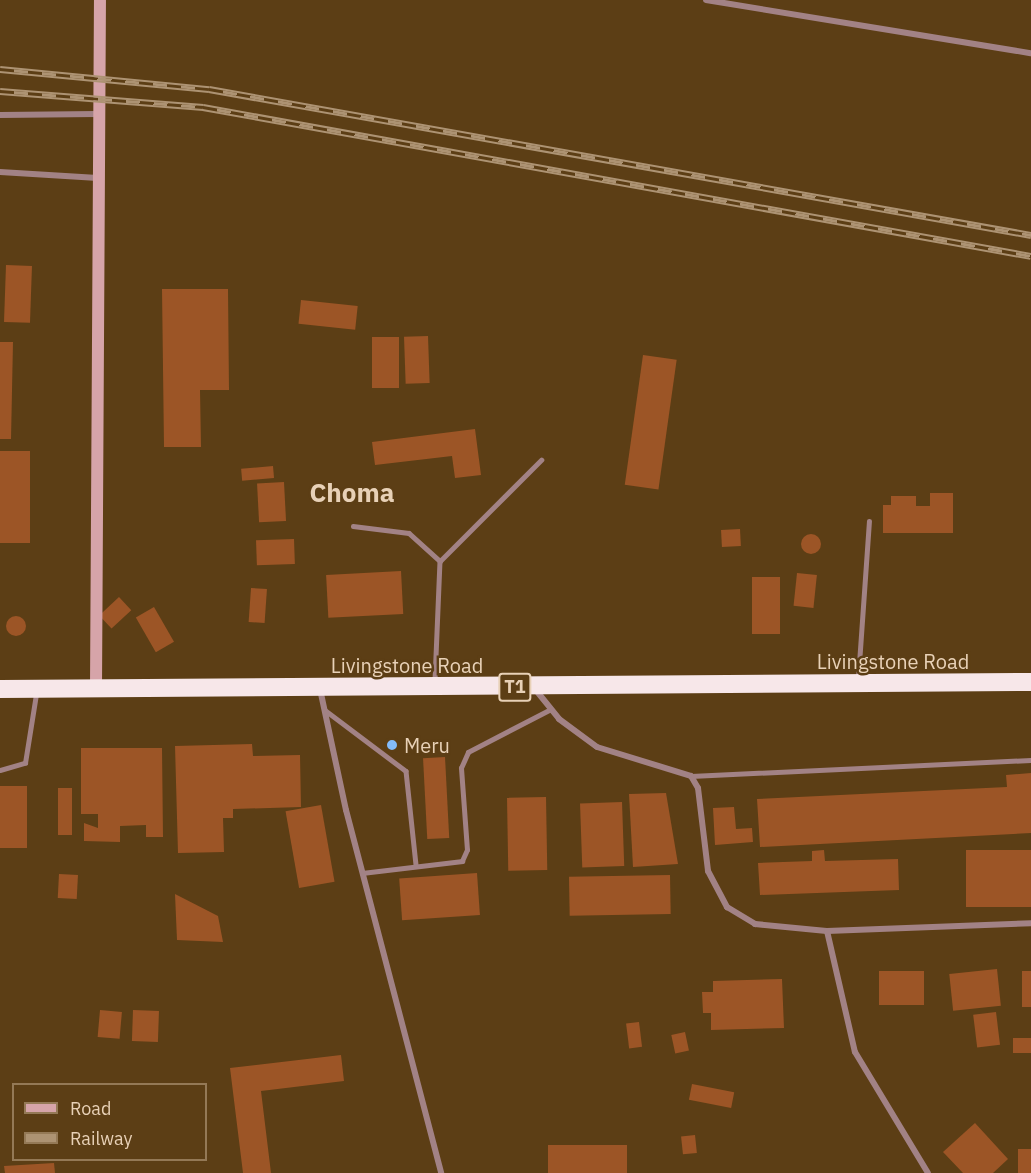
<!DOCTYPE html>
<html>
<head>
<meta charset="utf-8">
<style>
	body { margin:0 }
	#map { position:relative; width:1031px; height:1173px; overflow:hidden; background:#5c3e15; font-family:"IBM Plex Sans",sans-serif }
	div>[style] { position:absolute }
	.building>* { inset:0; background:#9c5526; transform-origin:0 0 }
	.round { border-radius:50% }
	.lane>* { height:4.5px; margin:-2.25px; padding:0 2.25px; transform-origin:2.25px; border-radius:2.25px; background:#a28285 }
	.street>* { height:6px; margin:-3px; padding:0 3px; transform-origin:3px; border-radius:3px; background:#a28285 }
	.secondary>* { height:12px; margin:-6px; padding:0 6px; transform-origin:6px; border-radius:6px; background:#d6a4a9 }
	.highway>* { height:18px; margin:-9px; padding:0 9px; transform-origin:9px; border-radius:9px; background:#f7e7e9 }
	.rail>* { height:7px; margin-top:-3.5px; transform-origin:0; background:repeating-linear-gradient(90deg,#5c3e15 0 14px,#ad9373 0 28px); box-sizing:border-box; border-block:2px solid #ad9373 }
	.dots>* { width:16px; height:16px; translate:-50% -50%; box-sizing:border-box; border:3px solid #5c3e15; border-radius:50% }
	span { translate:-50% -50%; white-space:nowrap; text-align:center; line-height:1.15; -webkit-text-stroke:5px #5c3e15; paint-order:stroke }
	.shield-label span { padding:2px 4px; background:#5c3e15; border:2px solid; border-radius:4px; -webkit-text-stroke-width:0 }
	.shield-label { font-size:18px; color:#e8d1b7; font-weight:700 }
	.street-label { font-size:20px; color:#e8d1b7 }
	.poi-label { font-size:20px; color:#e8d1b7 }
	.left { translate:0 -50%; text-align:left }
	.district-label { font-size:26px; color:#e8d1b7; font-weight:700 }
	.legend { position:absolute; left:12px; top:1083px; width:195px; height:78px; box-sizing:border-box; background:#5c3e15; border:2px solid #947956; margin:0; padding:8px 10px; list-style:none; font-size:18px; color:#e8d1b7 }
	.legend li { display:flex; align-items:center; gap:12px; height:30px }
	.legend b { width:30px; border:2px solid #947956 }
</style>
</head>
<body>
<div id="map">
	<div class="building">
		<div style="left:6px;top:265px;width:26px;height:57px;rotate:2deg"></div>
		<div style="clip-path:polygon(162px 289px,228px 289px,229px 390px,200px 390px,201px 447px,164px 447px)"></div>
		<div style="left:301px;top:300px;width:57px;height:24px;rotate:6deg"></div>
		<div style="left:428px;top:336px;width:47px;height:24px;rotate:88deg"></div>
		<div style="left:372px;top:337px;width:27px;height:51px"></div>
		<div style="clip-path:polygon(0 342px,13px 342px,11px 439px,0 439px)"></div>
		<div style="left:643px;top:355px;width:34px;height:131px;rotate:8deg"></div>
		<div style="clip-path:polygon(475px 429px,481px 475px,455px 478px,452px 456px,375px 465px,372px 442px)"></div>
		<div style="left:0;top:451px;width:30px;height:92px"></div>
		<div style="left:273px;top:466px;width:12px;height:32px;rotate:85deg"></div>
		<div style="left:284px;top:482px;width:39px;height:27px;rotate:87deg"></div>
		<div style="clip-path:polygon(930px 493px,953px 493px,953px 533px,883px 533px,883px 505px,891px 505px,891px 496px,916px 496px,916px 506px,930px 506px)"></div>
		<div style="left:740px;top:529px;width:17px;height:19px;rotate:87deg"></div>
		<div class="round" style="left:801px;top:534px;width:20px;height:20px"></div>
		<div style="left:294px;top:539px;width:25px;height:38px;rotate:88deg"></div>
		<div style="left:401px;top:571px;width:43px;height:75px;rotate:87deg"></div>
		<div style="left:797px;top:573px;width:20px;height:33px;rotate:6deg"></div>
		<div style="left:752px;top:577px;width:28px;height:57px"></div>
		<div style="left:251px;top:588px;width:16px;height:34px;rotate:4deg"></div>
		<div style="left:119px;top:597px;width:18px;height:27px;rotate:47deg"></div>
		<div style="left:154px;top:607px;width:40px;height:21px;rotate:60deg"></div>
		<div class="round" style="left:6px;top:616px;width:20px;height:20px"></div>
		<div style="clip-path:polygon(252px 744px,253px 756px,300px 755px,301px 807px,233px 809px,233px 818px,223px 818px,224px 852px,178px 853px,175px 746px)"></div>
		<div style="clip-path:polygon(81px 748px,162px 748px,163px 837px,146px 837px,146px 825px,120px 826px,120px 842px,84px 841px,84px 823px,98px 828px,98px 814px,81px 814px)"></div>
		<div style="left:445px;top:757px;width:81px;height:22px;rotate:87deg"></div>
		<div style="clip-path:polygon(1031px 773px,1031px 833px,760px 847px,757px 799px,1007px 787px,1006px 775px)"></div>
		<div style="left:0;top:786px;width:27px;height:62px"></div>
		<div style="left:58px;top:788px;width:14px;height:47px"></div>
		<div style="clip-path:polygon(666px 793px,678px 864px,633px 867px,629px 794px)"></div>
		<div style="left:546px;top:797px;width:73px;height:39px;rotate:89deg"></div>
		<div style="left:622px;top:802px;width:64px;height:42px;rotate:88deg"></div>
		<div style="left:321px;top:805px;width:78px;height:36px;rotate:80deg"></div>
		<div style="clip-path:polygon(734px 807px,736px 829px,752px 828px,753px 842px,715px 845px,713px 808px)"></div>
		<div style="clip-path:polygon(824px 850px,825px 861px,898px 859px,899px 890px,760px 895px,758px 863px,812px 861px,812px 851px)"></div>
		<div style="left:1031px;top:850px;width:57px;height:65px;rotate:90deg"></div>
		<div style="left:477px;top:873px;width:42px;height:78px;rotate:86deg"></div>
		<div style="left:59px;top:874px;width:19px;height:24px;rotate:3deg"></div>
		<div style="left:670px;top:875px;width:39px;height:101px;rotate:89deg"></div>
		<div style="clip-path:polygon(175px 894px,218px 916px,223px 942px,177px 940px)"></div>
		<div style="left:997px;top:969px;width:37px;height:48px;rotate:84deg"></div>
		<div style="left:879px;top:971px;width:45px;height:34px"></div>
		<div style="left:1022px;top:971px;width:9px;height:36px"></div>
		<div style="clip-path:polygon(782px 979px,784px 1028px,711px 1030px,711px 1013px,703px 1013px,702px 992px,713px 992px,713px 981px)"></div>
		<div style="left:100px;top:1010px;width:22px;height:27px;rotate:5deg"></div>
		<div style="left:133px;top:1010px;width:26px;height:31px;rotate:2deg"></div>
		<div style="left:996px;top:1012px;width:33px;height:23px;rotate:83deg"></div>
		<div style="left:639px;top:1022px;width:25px;height:13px;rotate:83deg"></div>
		<div style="left:685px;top:1032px;width:19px;height:14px;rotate:78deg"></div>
		<div style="left:1031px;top:1038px;width:15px;height:18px;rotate:90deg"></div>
		<div style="clip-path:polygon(341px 1055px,344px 1081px,261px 1091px,271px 1173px,243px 1173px,230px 1068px)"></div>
		<div style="left:692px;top:1084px;width:43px;height:16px;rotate:11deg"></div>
		<div style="clip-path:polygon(975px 1123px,1008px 1159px,993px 1173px,963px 1173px,943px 1152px)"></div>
		<div style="left:695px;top:1135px;width:18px;height:14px;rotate:84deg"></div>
		<div style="left:627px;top:1145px;width:28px;height:79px;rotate:90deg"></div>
		<div style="left:1031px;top:1149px;width:24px;height:13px;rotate:90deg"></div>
		<div style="clip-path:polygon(54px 1163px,55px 1173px,5px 1173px,4px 1166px)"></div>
	</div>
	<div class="lane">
		<div style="left:353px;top:526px;width:56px;rotate:7.1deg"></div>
		<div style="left:409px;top:533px;width:42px;rotate:42.1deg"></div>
		<div style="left:440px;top:561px;width:120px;rotate:92.4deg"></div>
		<div style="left:440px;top:561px;width:143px;rotate:-45deg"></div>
		<div style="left:858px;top:678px;width:157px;rotate:-86deg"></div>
		<div style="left:325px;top:710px;width:101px;rotate:37deg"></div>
		<div style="left:406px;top:771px;width:95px;rotate:83.9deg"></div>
		<div style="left:0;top:770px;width:26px;rotate:-16deg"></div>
		<div style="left:25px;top:763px;width:70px;rotate:-80.9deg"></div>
		<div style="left:691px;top:776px;width:340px;rotate:-2.7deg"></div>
		<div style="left:362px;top:873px;width:101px;rotate:-6.8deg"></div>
		<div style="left:462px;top:861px;width:12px;rotate:-66deg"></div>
		<div style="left:467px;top:850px;width:82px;rotate:-94.2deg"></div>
		<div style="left:461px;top:768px;width:17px;rotate:-66deg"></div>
		<div style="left:468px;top:752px;width:93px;rotate:-27.4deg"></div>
	</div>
	<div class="street">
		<div style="left:706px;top:0;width:329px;rotate:9.3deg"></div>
		<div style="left:0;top:115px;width:97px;rotate:-0.6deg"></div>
		<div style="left:0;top:172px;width:98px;rotate:3.5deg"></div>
		<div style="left:320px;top:689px;width:124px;rotate:77.9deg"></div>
		<div style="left:346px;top:810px;width:375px;rotate:75.3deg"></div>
		<div style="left:535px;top:689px;width:38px;rotate:51deg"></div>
		<div style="left:559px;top:719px;width:47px;rotate:36.4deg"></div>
		<div style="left:597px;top:747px;width:98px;rotate:17.1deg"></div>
		<div style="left:691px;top:776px;width:14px;rotate:60deg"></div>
		<div style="left:698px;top:788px;width:84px;rotate:83.1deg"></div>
		<div style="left:708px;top:871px;width:41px;rotate:62.2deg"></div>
		<div style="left:727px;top:907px;width:33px;rotate:31deg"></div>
		<div style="left:755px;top:924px;width:72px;rotate:5.6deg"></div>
		<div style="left:827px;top:931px;width:204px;rotate:-2.2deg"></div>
		<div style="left:827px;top:931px;width:124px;rotate:77deg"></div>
		<div style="left:855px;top:1052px;width:141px;rotate:58.9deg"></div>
	</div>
	<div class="secondary">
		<div style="left:96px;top:688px;width:688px;rotate:-89.67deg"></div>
	</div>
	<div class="highway">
		<div style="left:0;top:689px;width:1031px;rotate:-0.39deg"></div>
	</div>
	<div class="rail">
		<div style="left:0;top:69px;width:210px;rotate:5.5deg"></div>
		<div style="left:209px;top:89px;width:835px;rotate:10.07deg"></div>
		<div style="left:0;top:91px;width:204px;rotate:4.5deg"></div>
		<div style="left:203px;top:107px;width:841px;rotate:10.2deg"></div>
	</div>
	<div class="dots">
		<div style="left:392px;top:745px;background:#83bcfb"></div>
	</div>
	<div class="shield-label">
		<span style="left:515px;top:687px">T1</span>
	</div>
	<div class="street-label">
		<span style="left:893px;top:661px">Livingstone Road</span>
		<span style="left:407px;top:665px">Livingstone Road</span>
	</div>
	<div class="poi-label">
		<span class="left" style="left:404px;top:745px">Meru</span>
	</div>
	<div class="district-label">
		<span style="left:352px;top:493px">Choma</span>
	</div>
	<ul class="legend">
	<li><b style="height:8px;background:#d6a4a9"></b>Road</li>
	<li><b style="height:8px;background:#ad9373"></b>Railway</li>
	</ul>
</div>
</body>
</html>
